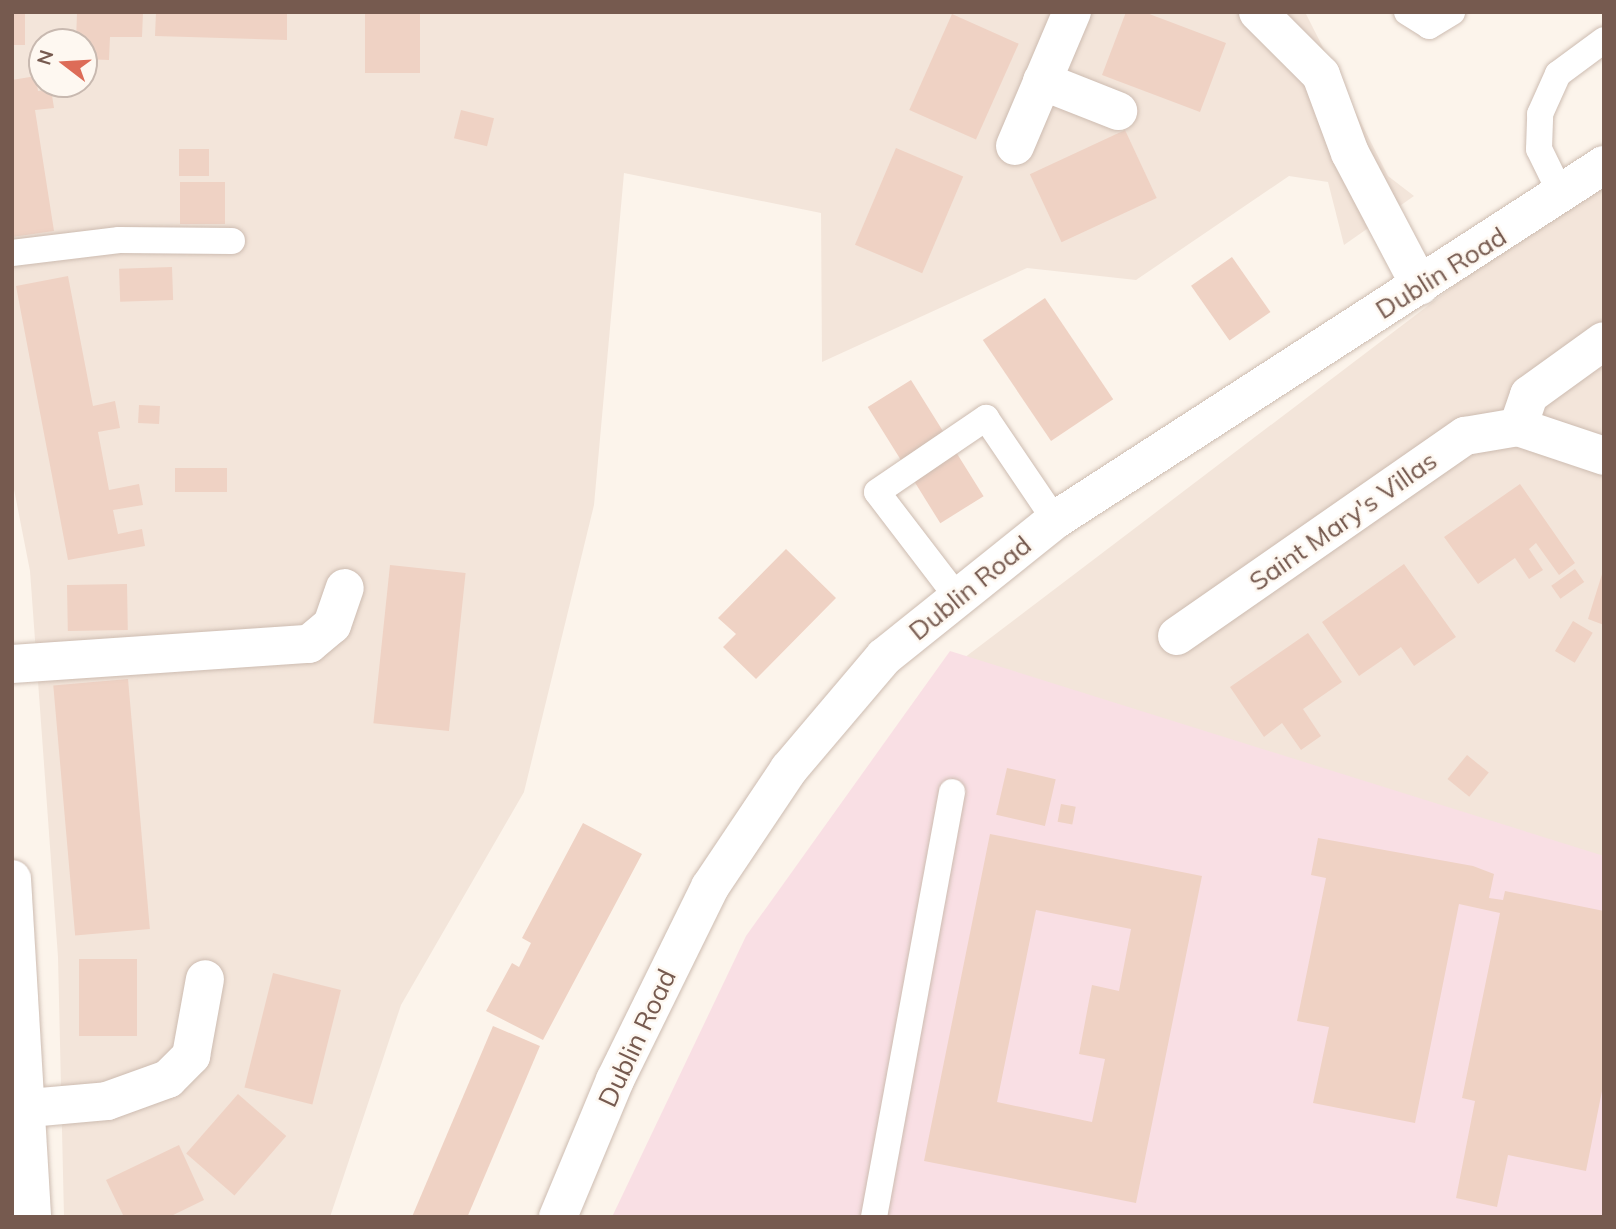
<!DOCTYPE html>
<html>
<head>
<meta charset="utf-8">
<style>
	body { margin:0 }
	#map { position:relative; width:1616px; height:1229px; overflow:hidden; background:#fcf4eb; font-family:Mulish,sans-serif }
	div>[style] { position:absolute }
	.residential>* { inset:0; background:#f3e5da }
	.medical>* { inset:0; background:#f9dfe4 }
	.building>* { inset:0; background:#efd2c4; transform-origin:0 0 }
	.roads { filter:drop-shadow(0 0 2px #cdbcb1) drop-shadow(0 0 2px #cdbcb1) }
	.lane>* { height:26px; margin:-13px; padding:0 13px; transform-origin:13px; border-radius:13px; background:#fff }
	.street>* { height:38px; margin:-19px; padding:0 19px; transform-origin:19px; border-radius:19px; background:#fff }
	.secondary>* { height:38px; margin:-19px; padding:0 19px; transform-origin:19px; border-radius:19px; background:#fff }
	span { translate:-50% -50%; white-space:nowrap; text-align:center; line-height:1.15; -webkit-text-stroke:5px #fef8f1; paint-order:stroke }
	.street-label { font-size:26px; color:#765a4f }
	.frame { position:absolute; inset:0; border:14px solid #765a4f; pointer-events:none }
	.north { position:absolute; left:28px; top:28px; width:70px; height:70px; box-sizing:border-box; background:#fef8f1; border:2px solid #c8b9b0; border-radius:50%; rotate:287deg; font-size:19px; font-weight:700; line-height:28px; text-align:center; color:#765a4f }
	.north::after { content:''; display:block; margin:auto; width:24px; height:32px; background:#dd6c58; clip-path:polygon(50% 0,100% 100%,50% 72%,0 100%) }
</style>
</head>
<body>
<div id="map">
	<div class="residential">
		<div style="clip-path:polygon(evenodd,12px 12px,1305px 12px,1388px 176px,1414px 196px,1344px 245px,1328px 182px,1289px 176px,1136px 280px,1027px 268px,822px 362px,821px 213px,624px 173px,594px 505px,524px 792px,401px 1005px,330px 1217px,64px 1217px,58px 957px,30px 571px,12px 479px,12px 12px,42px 42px,84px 42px,84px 84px,42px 84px,42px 42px)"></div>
		<div style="clip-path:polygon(1604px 172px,1604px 860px,964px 658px)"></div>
	</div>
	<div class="medical">
		<div style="clip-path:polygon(950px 651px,1604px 856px,1604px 1217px,612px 1217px,746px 936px)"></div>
	</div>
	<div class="building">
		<div style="left:12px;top:12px;width:13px;height:33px"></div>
		<div style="clip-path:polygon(77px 12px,143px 12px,142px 37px,110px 37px,109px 60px,84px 59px,84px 42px,76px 42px)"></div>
		<div style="clip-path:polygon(156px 12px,287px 12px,287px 40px,155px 36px)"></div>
		<div style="left:365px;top:12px;width:55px;height:61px"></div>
		<div style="clip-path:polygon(1126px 12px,1144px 12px,1226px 43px,1200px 112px,1102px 75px)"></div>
		<div style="left:952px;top:14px;width:73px;height:105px;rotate:24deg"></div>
		<div style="clip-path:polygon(36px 76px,38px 91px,51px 89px,54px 108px,35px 110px,54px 231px,12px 237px,12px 80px)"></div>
		<div style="left:461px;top:110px;width:34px;height:29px;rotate:14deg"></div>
		<div style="left:1125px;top:130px;width:75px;height:105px;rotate:65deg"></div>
		<div style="left:896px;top:148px;width:73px;height:105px;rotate:23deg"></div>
		<div style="left:209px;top:149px;width:27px;height:30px;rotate:90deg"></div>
		<div style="left:180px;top:182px;width:45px;height:42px"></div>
		<div style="left:1232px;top:257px;width:67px;height:50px;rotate:55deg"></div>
		<div style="left:172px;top:267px;width:33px;height:53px;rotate:88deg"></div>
		<div style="clip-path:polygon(68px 276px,93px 406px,115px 401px,120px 428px,98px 432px,109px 490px,139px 484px,143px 505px,113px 510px,118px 534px,142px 529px,145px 546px,68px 560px,16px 286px)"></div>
		<div style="left:1045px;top:298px;width:122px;height:75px;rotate:56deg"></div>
		<div style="left:911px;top:380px;width:137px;height:51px;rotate:58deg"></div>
		<div style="left:139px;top:405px;width:21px;height:18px;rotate:3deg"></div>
		<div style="left:227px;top:468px;width:24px;height:52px;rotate:90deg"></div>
		<div style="clip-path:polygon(1520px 484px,1575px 563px,1559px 575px,1536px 543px,1529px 549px,1543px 570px,1529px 579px,1515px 558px,1478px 584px,1444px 537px)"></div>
		<div style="clip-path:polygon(786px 549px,836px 598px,756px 679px,723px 647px,736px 634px,718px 618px)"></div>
		<div style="clip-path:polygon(1404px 564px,1456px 637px,1414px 666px,1401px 647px,1359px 676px,1322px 622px)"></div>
		<div style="left:390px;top:565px;width:76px;height:159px;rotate:6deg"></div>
		<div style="left:1575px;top:569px;width:16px;height:29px;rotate:55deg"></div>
		<div style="clip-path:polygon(1603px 571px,1604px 571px,1604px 625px,1588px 619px)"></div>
		<div style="left:127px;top:584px;width:46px;height:60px;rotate:89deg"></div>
		<div style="left:1573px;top:621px;width:23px;height:35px;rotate:31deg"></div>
		<div style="clip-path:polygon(1308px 633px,1342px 682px,1303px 709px,1321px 736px,1301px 750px,1282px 723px,1264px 737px,1230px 687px)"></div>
		<div style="left:128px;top:679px;width:251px;height:75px;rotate:85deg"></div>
		<div style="left:1467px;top:755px;width:28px;height:31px;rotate:39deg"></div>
		<div style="left:1007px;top:768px;width:50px;height:48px;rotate:13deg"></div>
		<div style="left:1061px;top:804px;width:15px;height:18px;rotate:11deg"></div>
		<div style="clip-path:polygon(583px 823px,642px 854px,543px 1040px,486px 1011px,512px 963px,519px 967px,531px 943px,522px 938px)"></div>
		<div style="clip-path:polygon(evenodd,990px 834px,1202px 876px,1136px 1203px,924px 1161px,990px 834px,1036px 910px,1131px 929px,1119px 991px,1092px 985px,1079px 1054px,1105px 1059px,1092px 1122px,997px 1102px,1036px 910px)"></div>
		<div style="clip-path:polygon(1318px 838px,1473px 866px,1494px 874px,1489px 898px,1503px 900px,1505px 891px,1604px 911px,1604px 1081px,1586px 1171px,1508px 1155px,1497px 1207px,1456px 1198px,1475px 1101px,1462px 1098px,1500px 913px,1459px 904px,1415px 1123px,1313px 1103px,1329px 1027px,1297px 1021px,1326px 878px,1311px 875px)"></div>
		<div style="left:137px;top:959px;width:77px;height:58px;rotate:90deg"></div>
		<div style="left:273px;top:973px;width:70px;height:118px;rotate:14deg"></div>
		<div style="left:493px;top:1026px;width:51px;height:207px;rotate:23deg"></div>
		<div style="left:238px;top:1094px;width:64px;height:79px;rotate:41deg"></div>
		<div style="clip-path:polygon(179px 1145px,204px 1200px,169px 1217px,124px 1217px,106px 1180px)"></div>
	</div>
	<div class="roads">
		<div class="lane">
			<div style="left:1407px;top:12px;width:26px;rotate:32deg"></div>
			<div style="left:1429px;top:26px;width:27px;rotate:-31deg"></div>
			<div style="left:1562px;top:196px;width:52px;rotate:-116.1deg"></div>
			<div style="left:1539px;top:149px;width:35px;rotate:-88deg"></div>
			<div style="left:1540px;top:114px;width:44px;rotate:-65.8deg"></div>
			<div style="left:1558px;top:74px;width:57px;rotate:-36.5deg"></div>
			<div style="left:12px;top:253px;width:108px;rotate:-6.9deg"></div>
			<div style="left:119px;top:240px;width:113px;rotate:0.5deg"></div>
			<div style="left:958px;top:598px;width:133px;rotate:-127.4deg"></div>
			<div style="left:877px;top:492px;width:132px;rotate:-34.2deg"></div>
			<div style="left:986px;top:418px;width:123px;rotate:55.9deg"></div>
			<div style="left:874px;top:1217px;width:432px;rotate:-79.6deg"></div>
		</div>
		<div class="street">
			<div style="left:1258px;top:12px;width:89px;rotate:45deg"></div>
			<div style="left:1321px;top:75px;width:83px;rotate:69.6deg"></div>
			<div style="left:1350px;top:153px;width:150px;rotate:62.2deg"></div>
			<div style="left:1042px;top:81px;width:82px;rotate:21.5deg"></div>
			<div style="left:1015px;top:146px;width:146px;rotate:-67deg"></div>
			<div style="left:1518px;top:427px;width:34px;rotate:-71deg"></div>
			<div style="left:1529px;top:395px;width:92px;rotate:-35.8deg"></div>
			<div style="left:1177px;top:636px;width:351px;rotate:-34.8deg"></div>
			<div style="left:1465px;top:436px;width:54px;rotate:-9.6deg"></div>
			<div style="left:1518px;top:427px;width:91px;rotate:18.6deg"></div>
			<div style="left:12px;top:664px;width:298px;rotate:-3.9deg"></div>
			<div style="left:309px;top:644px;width:30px;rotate:-40deg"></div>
			<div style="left:332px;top:625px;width:39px;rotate:-71deg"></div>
			<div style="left:29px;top:1108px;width:78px;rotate:-5.1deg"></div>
			<div style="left:107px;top:1101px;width:65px;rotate:-19.8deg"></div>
			<div style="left:168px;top:1079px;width:33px;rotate:-45deg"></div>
			<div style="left:191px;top:1056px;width:78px;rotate:-79.7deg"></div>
		</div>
		<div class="secondary">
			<div style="left:12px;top:879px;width:339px;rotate:86.6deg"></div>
			<div style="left:558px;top:1217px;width:148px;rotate:-67.4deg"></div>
			<div style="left:615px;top:1080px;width:215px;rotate:-63.8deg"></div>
			<div style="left:710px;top:887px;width:142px;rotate:-56.2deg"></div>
			<div style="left:789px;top:769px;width:147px;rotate:-49.7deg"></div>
			<div style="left:884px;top:657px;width:219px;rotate:-38.7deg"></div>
			<div style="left:1055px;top:520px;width:654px;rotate:-32.89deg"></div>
		</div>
	</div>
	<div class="street-label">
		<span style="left:1441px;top:273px;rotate:-32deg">Dublin Road</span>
		<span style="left:1343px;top:521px;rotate:-35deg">Saint Mary's Villas</span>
		<span style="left:970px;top:588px;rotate:-39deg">Dublin Road</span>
		<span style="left:637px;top:1038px;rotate:-65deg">Dublin Road</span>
	</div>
	<div class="frame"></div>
	<div class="north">N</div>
</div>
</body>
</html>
